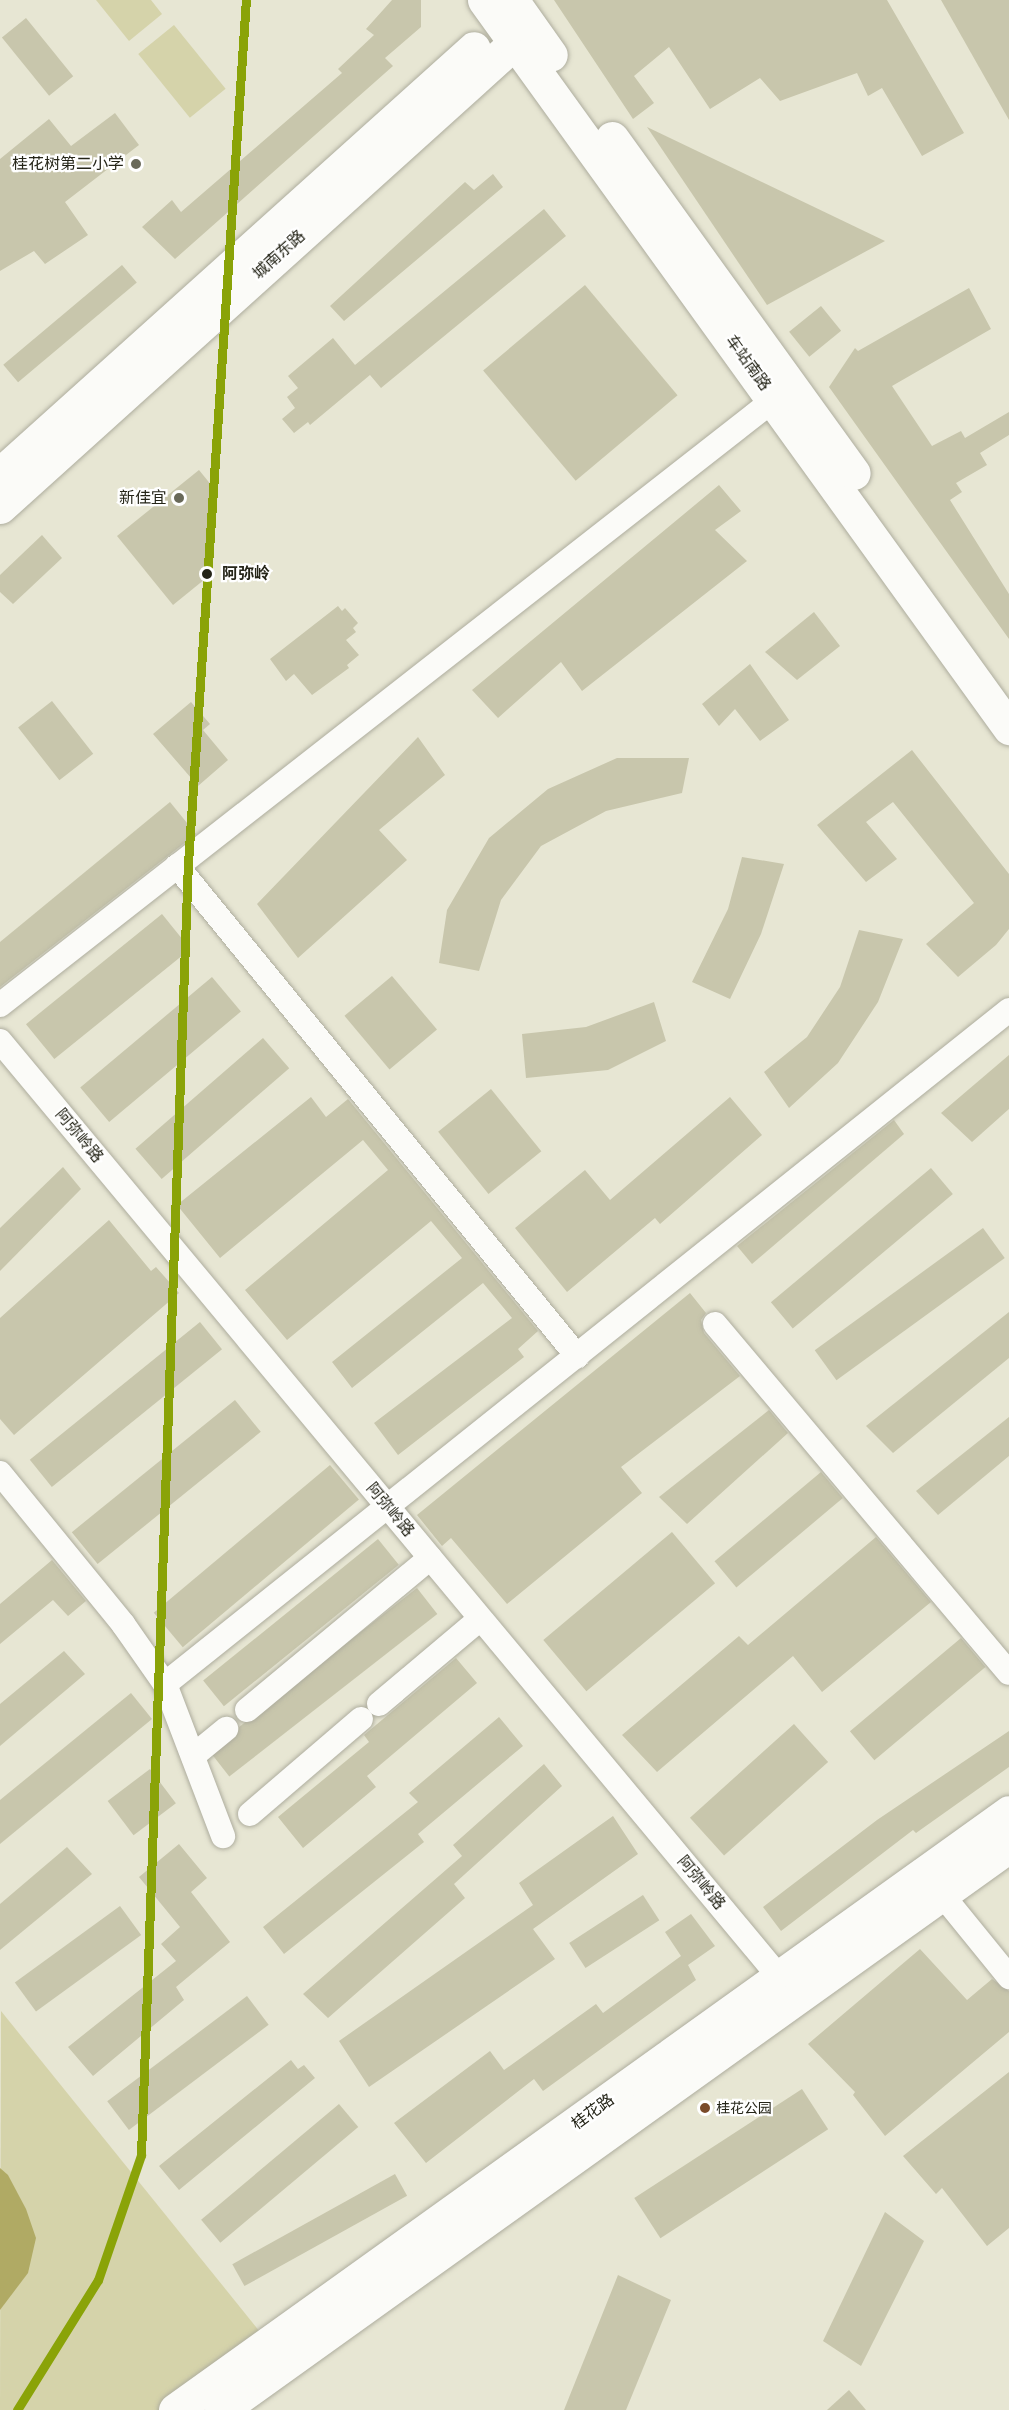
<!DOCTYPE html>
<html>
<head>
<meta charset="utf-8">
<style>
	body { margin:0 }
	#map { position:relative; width:1009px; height:2410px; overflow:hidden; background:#e7e6d3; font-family:"Roboto Condensed","Noto Sans SC",sans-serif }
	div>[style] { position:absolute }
	.green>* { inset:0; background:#d5d3aa; transform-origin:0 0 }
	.water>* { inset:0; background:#b0aa64 }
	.building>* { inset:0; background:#c8c6ac; transform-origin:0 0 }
	.roads { filter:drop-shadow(0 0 2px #aead9e) drop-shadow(0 0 2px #aead9e) }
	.minor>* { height:24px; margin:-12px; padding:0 12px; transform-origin:12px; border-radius:12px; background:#fbfbf8 }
	.secondary>* { height:33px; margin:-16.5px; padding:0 16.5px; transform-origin:16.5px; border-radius:16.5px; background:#fbfbf8 }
	.primary>* { height:33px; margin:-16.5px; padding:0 16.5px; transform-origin:16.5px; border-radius:16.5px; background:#fbfbf8 }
	.metro-1>* { height:9px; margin:-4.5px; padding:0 4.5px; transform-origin:4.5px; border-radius:4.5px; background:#8aa308 }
	.dots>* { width:16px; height:16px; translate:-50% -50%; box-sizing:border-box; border:3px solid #fff; border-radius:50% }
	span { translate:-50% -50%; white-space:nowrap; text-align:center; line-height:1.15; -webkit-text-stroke:4.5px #fff; paint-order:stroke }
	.bus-label { font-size:14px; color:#252518 }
	.left { translate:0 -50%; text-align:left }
	.poi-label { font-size:16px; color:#252518 }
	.right { translate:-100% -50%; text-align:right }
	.street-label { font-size:16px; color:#252518 }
	.stop-label { font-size:16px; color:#252518; font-weight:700 }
</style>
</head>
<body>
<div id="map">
	<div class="green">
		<div style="clip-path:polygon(96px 0,151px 0,162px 14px,129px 41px)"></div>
		<div style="left:174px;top:25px;width:82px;height:46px;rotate:51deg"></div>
		<div style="clip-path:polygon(1px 2011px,269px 2343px,160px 2410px,0 2410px)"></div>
	</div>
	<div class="water">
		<div style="clip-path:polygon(0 2168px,8px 2175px,26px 2209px,36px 2238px,28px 2273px,0 2310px)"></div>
	</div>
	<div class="building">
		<div style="clip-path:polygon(392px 0,421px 0,421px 27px,385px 58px,393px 66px,175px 259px,142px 227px,172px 200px,181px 212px,342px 73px,338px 69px,374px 35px,366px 29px)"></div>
		<div style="clip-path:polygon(554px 0,887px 0,964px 133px,922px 156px,882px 88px,868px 96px,857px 73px,780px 101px,760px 78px,710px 109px,669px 47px,634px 76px,654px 103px,633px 119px)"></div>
		<div style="clip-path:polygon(941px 0,1009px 0,1009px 120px)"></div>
		<div style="left:26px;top:18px;width:75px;height:31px;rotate:51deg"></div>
		<div style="clip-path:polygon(115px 113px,139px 145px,65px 202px,88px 235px,45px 264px,34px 251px,0 271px,0 159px,49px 119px,71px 146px)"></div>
		<div style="clip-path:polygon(647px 127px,885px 241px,767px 305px)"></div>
		<div style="clip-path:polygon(493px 174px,503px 187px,344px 321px,330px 306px,465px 182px,474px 190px)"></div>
		<div style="clip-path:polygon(544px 209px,566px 236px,381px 388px,370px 375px,310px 425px,308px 422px,294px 433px,282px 419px,295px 408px,287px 397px,298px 388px,288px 376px,333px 338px,355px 365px)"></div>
		<div style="left:122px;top:265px;width:23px;height:155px;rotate:50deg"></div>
		<div style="left:585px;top:285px;width:144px;height:133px;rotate:50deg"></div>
		<div style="clip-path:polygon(969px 288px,991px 329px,892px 386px,932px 446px,961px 431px,965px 438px,1009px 412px,1009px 435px,980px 453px,987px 465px,956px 483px,962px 492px,950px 500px,1009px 594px,1009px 639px,829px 387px,855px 348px,858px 351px)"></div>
		<div style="left:821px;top:306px;width:32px;height:41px;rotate:51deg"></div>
		<div style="clip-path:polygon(199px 470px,216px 491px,210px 575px,173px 605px,117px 536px)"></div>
		<div style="clip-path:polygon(719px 485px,741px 511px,715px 530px,747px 561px,582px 691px,561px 662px,498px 718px,472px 690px)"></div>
		<div style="clip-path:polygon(42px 535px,62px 558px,13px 604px,0 592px,0 575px)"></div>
		<div style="clip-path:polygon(338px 606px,342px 611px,345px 608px,358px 623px,353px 628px,356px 632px,346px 640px,359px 655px,347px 665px,349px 668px,312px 695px,294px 674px,286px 681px,270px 659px)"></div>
		<div style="clip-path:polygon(814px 612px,840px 646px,797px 680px,765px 652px)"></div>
		<div style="clip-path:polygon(750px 664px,789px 720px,760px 741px,735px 709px,719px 726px,702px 704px)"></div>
		<div style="left:52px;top:701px;width:67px;height:43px;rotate:52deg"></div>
		<div style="clip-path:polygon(191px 702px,210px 724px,203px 730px,228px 760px,198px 786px,153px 734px)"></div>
		<div style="clip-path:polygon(418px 737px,445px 775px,379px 830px,407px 860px,298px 958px,257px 904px)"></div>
		<div style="clip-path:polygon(912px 750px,1009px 874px,1009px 929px,996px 945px,958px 977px,926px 944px,974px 903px,893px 802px,866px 822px,897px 859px,866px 882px,817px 825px)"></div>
		<div style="clip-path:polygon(617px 758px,689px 758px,682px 793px,606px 811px,541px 846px,501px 900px,479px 971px,439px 963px,447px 910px,489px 838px,548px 789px)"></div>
		<div style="clip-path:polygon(170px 802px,196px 834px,0 987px,0 942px)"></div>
		<div style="clip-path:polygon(742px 857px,784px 864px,761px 934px,730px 999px,692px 982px,728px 909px)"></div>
		<div style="left:162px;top:914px;width:45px;height:175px;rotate:51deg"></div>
		<div style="clip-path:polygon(859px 930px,903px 939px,878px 1002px,838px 1063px,789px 1108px,764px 1072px,807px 1037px,840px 987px)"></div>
		<div style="left:392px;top:976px;width:70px;height:62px;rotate:50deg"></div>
		<div style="left:212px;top:977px;width:45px;height:172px;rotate:50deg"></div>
		<div style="clip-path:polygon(654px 1002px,666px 1041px,608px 1070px,526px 1078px,522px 1034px,586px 1027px)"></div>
		<div style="left:263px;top:1038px;width:40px;height:169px;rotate:49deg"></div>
		<div style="clip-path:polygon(1009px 1055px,1009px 1109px,972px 1142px,941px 1113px)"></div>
		<div style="left:491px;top:1089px;width:80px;height:68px;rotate:51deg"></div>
		<div style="clip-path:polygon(311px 1097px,326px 1117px,348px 1099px,538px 1331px,518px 1349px,524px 1357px,398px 1455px,374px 1423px,512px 1318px,483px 1283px,352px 1388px,332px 1362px,462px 1258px,431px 1221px,287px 1340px,245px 1290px,388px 1170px,363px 1140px,220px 1258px,177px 1205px)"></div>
		<div style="clip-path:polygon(730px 1097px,762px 1135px,660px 1224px,655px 1218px,567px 1292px,515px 1228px,585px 1170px,610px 1200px)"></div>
		<div style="clip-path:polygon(894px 1120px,904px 1134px,752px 1264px,737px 1246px)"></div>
		<div style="clip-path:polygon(63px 1167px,81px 1189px,0 1271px,0 1228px)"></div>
		<div style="left:931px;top:1168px;width:34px;height:209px;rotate:50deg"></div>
		<div style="clip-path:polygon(109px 1220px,151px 1271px,156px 1267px,179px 1293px,14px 1435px,0 1419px,0 1318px)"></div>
		<div style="left:983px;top:1228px;width:37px;height:208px;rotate:54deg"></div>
		<div style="clip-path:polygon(690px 1293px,706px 1313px,701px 1320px,704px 1333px,740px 1376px,621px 1467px,642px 1493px,507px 1604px,451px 1538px,442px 1546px,417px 1515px)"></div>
		<div style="clip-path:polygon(1009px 1312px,1009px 1358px,893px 1453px,866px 1426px)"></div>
		<div style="left:200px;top:1322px;width:35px;height:219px;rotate:51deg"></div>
		<div style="left:235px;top:1400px;width:41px;height:210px;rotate:51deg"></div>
		<div style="clip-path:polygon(769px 1410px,788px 1433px,687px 1524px,659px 1497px)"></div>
		<div style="clip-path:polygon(1009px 1417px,1009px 1456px,938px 1515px,916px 1491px)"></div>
		<div style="left:330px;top:1465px;width:45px;height:230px;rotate:50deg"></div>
		<div style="left:821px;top:1472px;width:34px;height:139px;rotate:50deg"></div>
		<div style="left:672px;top:1532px;width:67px;height:168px;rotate:50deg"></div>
		<div style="clip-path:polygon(876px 1537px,931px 1602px,822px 1692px,793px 1656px,657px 1772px,622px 1735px,739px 1636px,748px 1645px)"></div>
		<div style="left:378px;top:1539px;width:33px;height:225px;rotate:51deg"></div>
		<div style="clip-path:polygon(52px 1560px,86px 1601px,68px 1616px,53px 1600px,0 1644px,0 1604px)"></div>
		<div style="left:417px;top:1588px;width:33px;height:264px;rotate:52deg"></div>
		<div style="left:961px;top:1638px;width:38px;height:145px;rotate:50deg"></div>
		<div style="clip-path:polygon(64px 1651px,85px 1674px,0 1746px,0 1704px)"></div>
		<div style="clip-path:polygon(456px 1658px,477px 1683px,367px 1776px,376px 1787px,303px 1848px,278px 1817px,369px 1742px,364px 1735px)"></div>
		<div style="clip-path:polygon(131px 1693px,152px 1719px,0 1844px,0 1800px)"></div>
		<div style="clip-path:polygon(499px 1717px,523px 1746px,418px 1834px,424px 1842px,284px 1954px,263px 1927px,418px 1802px,409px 1793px)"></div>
		<div style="left:794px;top:1724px;width:51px;height:140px;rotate:48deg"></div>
		<div style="clip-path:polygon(1009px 1731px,1009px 1767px,916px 1833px,913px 1830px,781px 1931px,763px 1907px,877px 1820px)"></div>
		<div style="clip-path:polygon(544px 1764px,562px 1786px,454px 1884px,465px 1898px,328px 2018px,303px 1994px,462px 1856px,453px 1845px)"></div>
		<div style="left:150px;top:1769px;width:43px;height:53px;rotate:53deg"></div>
		<div style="clip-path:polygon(613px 1816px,638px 1854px,533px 1929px,555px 1959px,369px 2087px,339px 2041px,533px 1905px,519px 1883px)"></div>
		<div style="clip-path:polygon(179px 1844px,207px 1878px,191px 1892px,230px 1942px,176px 1987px,184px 2000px,93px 2076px,68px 2047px,176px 1961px,161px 1944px,180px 1927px,139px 1877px)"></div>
		<div style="clip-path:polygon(67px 1847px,92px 1874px,0 1950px,0 1904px)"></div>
		<div style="left:643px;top:1895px;width:30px;height:88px;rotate:57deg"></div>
		<div style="left:120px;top:1906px;width:36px;height:130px;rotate:54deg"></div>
		<div style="clip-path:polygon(691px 1914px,715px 1946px,688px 1965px,696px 1980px,543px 2091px,534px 2079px,426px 2163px,394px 2123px,490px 2051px,504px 2070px,596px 2004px,603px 2013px,681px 1956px,665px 1932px)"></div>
		<div style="clip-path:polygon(920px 1949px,967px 2000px,992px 1979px,1009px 1991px,1009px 2032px,885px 2136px,853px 2095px,855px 2092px,808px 2044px)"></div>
		<div style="left:247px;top:1996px;width:36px;height:175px;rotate:53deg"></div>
		<div style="clip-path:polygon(291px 2060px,298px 2069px,304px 2065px,315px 2078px,179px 2190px,159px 2166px)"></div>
		<div style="clip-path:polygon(1009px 2072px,1009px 2228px,987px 2246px,942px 2188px,936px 2194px,903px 2156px)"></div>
		<div style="left:802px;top:2089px;width:48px;height:200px;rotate:57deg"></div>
		<div style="left:339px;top:2104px;width:30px;height:180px;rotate:50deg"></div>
		<div style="left:395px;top:2174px;width:25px;height:186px;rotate:61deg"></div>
		<div style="clip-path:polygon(885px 2212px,924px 2241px,861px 2366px,823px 2341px)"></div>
		<div style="clip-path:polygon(618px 2275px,671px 2300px,626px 2410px,564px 2410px)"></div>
		<div style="clip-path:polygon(849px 2390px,866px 2410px,827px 2410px)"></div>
	</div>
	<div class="roads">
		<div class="minor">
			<div style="left:177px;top:866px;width:633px;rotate:50.77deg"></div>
			<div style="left:0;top:1005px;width:997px;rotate:-38.03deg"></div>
			<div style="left:0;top:1041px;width:1219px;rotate:50.22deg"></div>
			<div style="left:715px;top:1324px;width:456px;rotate:49.9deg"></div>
			<div style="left:0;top:1473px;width:195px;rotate:50.8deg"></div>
			<div style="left:123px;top:1624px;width:73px;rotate:55deg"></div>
			<div style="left:165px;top:1684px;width:163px;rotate:69.1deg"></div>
			<div style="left:165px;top:1684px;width:1080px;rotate:-38.61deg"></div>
			<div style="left:379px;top:1704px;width:132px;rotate:-40.1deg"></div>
			<div style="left:247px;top:1710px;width:238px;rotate:-39.7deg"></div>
			<div style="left:193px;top:1756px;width:43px;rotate:-39.3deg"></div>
			<div style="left:250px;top:1814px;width:146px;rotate:-40.6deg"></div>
			<div style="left:931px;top:1881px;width:124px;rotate:50.9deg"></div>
		</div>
		<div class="secondary">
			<div style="left:0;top:474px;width:637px;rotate:-41.95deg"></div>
			<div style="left:0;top:507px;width:715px;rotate:-42.05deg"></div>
		</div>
		<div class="primary">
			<div style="left:484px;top:0;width:898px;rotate:54.2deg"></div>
			<div style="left:512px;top:0;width:67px;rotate:54.7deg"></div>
			<div style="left:612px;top:138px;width:413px;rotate:54.2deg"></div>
			<div style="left:175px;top:2410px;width:1026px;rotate:-35.64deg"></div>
			<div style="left:221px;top:2410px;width:969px;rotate:-35.59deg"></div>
		</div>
	</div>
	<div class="metro-1">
		<div style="left:17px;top:2410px;width:153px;rotate:-58.1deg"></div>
		<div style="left:98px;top:2280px;width:132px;rotate:-71deg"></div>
		<div style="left:141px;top:2155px;width:1293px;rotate:-87.92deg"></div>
		<div style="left:188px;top:863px;width:865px;rotate:-86.16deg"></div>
	</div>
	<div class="dots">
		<div style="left:136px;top:164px;background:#696959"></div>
		<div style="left:179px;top:498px;background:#696959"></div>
		<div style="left:207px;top:574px;background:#252518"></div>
		<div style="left:705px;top:2108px;background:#7a4b2a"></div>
	</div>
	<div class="bus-label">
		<span class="left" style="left:716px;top:2108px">桂花公园</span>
	</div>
	<div class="poi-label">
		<span class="right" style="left:124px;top:164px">桂花树第二小学</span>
		<span class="right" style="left:167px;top:498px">新佳宜</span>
	</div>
	<div class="street-label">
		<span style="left:279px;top:255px;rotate:-42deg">城南东路</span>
		<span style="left:748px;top:363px;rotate:54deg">车站南路</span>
		<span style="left:79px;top:1136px;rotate:50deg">阿弥岭路</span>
		<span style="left:390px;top:1510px;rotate:50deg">阿弥岭路</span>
		<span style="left:701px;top:1883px;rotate:50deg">阿弥岭路</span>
		<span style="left:593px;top:2112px;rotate:-36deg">桂花路</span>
	</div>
	<div class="stop-label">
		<span class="left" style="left:222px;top:574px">阿弥岭</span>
	</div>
</div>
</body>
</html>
